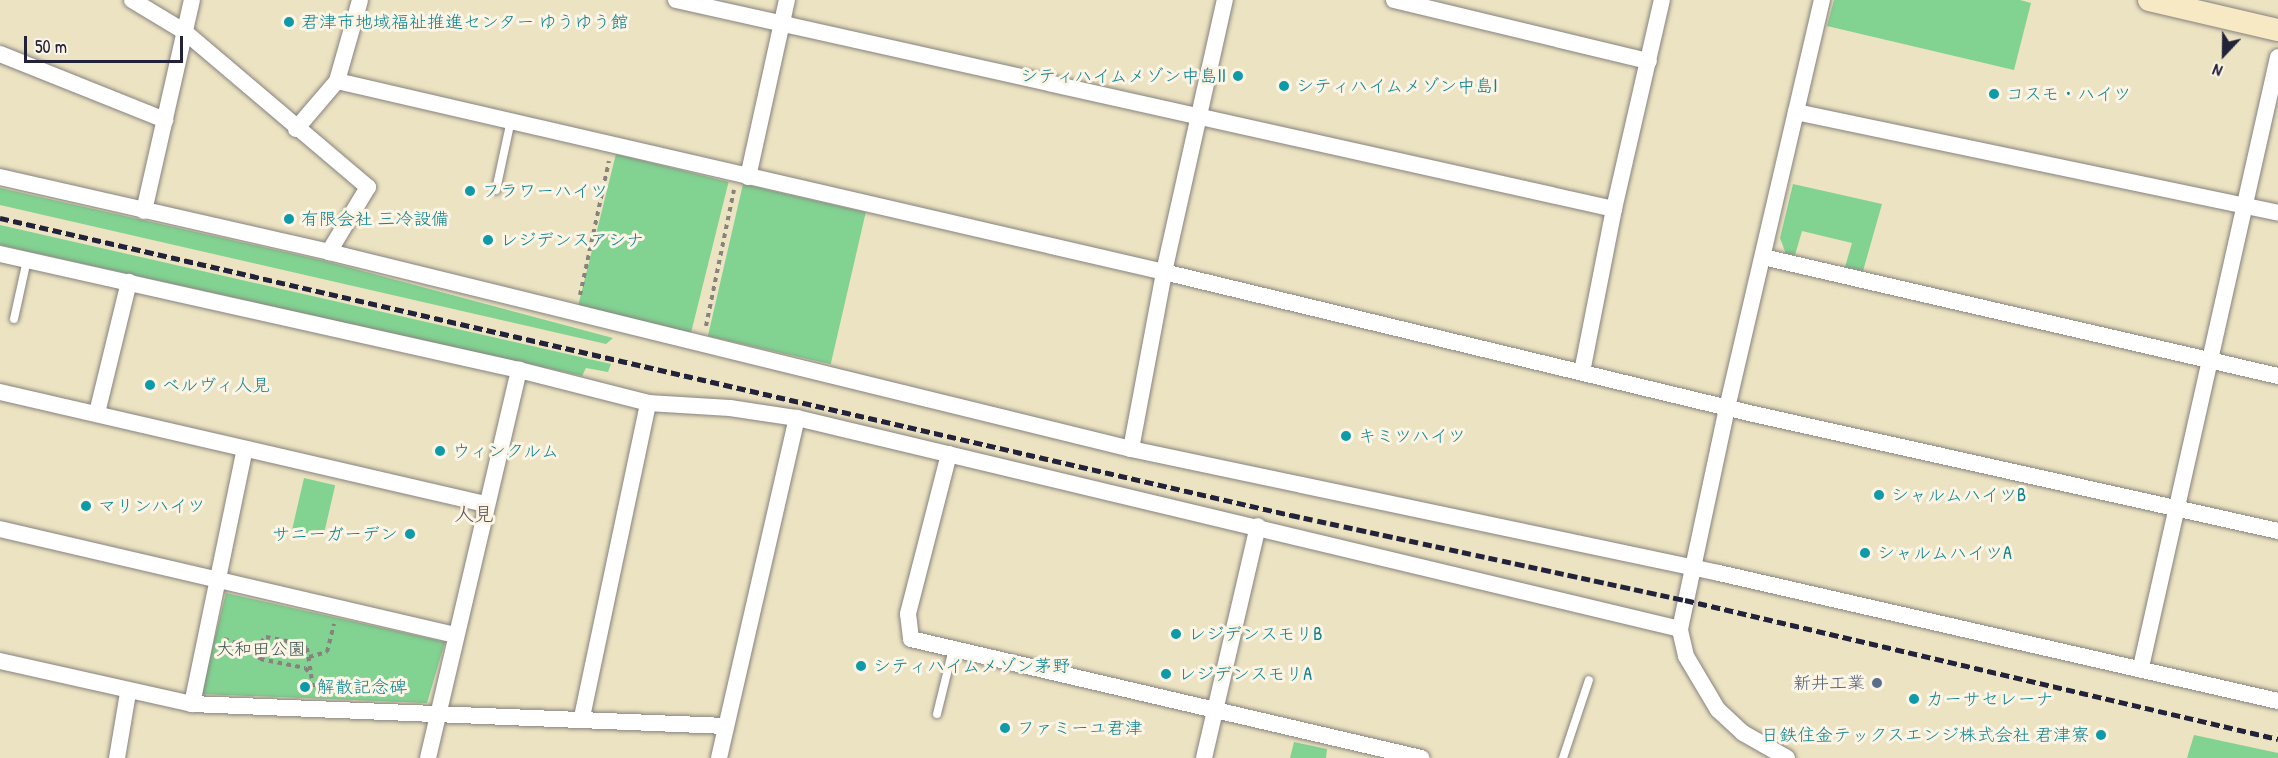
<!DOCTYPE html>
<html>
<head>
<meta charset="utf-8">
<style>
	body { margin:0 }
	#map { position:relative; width:2278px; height:758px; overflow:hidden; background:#ece3c2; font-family:"Patrick Hand","Klee One",sans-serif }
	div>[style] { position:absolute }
	.green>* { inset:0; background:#82d292; transform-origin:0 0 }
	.path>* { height:4px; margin-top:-2px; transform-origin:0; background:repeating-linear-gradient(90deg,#87827e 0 4.5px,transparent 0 9px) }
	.roads { filter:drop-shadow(0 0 2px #87827e) drop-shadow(0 0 2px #87827e) }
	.lane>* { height:8px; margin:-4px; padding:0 4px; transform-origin:4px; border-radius:4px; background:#fff }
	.street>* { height:16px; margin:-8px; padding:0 8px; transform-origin:8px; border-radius:8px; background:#fff }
	.secondary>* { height:22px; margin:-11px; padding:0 11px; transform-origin:11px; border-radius:11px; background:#f6e9c3 }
	.rail>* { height:4.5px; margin-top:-2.25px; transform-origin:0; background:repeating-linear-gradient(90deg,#22223b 0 9px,transparent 0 13.5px) }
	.dots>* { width:16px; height:16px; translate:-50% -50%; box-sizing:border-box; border:3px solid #fcf5e5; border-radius:50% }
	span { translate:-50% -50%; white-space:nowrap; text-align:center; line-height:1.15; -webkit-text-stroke:6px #fcf5e5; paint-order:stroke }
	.culture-label { font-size:18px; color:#0d838f }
	.left { translate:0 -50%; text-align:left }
	.right { translate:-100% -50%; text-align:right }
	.park-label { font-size:18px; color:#3f5755 }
	.service-label { font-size:18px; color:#4e5e75 }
	.neighbourhood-label { font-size:20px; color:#5b5154 }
	.north { position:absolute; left:2194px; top:24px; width:60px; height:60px; -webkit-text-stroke:4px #fcf5e5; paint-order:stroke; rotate:202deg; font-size:16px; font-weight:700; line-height:24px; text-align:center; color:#22223b }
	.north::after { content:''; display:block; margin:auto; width:21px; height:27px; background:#22223b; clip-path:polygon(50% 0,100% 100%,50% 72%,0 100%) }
	.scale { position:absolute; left:24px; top:36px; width:159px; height:27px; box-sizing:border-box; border:3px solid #22223b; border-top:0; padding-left:8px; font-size:18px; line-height:21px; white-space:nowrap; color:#22223b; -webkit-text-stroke:4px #fcf5e5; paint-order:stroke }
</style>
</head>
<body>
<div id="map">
	<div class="green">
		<div style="clip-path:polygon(1834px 0,2020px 0,2031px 3px,2014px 70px,1827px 26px)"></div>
		<div style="left:616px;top:154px;width:116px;height:157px;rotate:14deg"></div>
		<div style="left:743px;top:184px;width:126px;height:156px;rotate:13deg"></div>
		<div style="clip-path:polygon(1793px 184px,1882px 204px,1863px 271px,1845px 267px,1852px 243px,1802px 231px,1795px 255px,1786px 254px,1780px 238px)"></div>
		<div style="clip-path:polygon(0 188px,325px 261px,613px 338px,606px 344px,0 205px)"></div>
		<div style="clip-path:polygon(0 225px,611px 364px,608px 372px,586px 368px,582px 376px,0 245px)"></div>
		<div style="left:304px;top:478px;width:32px;height:53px;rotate:13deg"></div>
		<div style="clip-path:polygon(226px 593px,445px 642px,427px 703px,201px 694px)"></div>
		<div style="clip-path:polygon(2194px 735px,2278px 753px,2278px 758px,2187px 758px)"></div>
		<div style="clip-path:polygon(1294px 742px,1327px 749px,1326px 758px,1290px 758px)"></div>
	</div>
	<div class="path">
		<div style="left:580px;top:295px;width:137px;rotate:-77.8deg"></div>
		<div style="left:706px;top:326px;width:139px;rotate:-78.4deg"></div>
		<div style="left:224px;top:639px;width:32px;rotate:18deg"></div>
		<div style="left:254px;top:649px;width:12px;rotate:59deg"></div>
		<div style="left:260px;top:659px;width:46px;rotate:11.3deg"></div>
		<div style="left:305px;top:668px;width:8px;rotate:45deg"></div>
		<div style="left:311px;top:674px;width:18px;rotate:81deg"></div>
		<div style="left:254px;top:649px;width:17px;rotate:-45deg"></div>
		<div style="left:266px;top:637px;width:33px;rotate:11deg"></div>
		<div style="left:298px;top:643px;width:10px;rotate:29deg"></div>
		<div style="left:307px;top:648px;width:25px;rotate:81deg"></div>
		<div style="left:309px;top:657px;width:19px;rotate:-16deg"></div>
		<div style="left:327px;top:652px;width:29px;rotate:-76deg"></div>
	</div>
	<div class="roads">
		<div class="lane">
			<div style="left:496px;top:190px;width:72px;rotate:-77.9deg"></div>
			<div style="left:14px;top:319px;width:60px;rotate:-77.6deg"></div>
			<div style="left:937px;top:714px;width:67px;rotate:-76.2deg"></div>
			<div style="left:1563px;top:758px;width:82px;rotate:-71.6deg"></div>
		</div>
		<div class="street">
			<div style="left:132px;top:0;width:62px;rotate:31.1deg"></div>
			<div style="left:185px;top:32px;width:240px;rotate:40.3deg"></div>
			<div style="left:368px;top:187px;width:76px;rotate:121deg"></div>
			<div style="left:676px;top:0;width:961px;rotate:12.56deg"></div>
			<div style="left:1394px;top:0;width:262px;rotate:13.5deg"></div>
			<div style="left:0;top:54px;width:178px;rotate:21.8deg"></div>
			<div style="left:337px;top:81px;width:849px;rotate:13deg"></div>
			<div style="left:1164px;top:272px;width:602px;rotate:13.55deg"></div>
			<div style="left:1749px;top:413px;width:542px;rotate:12.57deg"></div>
			<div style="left:1796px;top:112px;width:492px;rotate:11.8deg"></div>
			<div style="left:296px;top:129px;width:63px;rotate:-49.5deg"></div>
			<div style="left:337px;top:81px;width:84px;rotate:-74.1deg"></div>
			<div style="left:0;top:177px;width:337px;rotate:12.8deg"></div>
			<div style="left:329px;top:252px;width:826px;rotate:13.8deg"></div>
			<div style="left:1131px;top:449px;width:601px;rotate:11.91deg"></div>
			<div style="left:1719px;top:573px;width:573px;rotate:12.9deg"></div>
			<div style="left:748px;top:177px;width:181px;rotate:-77.6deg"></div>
			<div style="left:144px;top:211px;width:216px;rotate:-77.2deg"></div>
			<div style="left:0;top:254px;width:532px;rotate:12.6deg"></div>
			<div style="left:519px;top:370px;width:133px;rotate:14.3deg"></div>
			<div style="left:648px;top:403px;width:82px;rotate:3.5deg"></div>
			<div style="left:730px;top:408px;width:68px;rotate:8.5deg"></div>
			<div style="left:797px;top:418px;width:908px;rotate:13.44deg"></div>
			<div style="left:1763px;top:257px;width:529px;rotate:13.01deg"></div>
			<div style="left:1582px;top:372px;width:166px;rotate:-78.9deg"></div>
			<div style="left:1614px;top:209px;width:214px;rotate:-77.1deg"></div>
			<div style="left:0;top:392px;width:498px;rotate:13deg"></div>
			<div style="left:97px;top:413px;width:135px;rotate:-76.3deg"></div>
			<div style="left:1131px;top:449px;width:180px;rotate:-79.4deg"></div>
			<div style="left:1164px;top:272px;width:279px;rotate:-77.4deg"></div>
			<div style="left:949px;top:454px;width:165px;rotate:104.4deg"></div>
			<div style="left:908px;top:614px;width:25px;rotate:83deg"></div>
			<div style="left:911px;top:639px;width:524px;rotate:13.13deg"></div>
			<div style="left:0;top:529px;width:466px;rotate:13.1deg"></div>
			<div style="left:0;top:661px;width:197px;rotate:12.6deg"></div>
			<div style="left:192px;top:704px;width:533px;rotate:2.36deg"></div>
			<div style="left:2141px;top:667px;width:625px;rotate:-77.34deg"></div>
			<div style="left:192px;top:704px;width:260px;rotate:-78.3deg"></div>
			<div style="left:582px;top:717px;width:321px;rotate:-78.1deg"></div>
			<div style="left:117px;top:758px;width:66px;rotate:-80.4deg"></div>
			<div style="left:428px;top:758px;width:399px;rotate:-76.8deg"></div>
			<div style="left:719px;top:758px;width:349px;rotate:-77.1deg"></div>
			<div style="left:1204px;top:758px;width:238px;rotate:-76.9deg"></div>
			<div style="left:1787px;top:758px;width:51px;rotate:-150.4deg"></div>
			<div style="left:1743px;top:733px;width:34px;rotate:-137deg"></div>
			<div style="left:1718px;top:710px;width:63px;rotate:-120.7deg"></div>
			<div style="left:1686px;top:656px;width:28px;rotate:-103deg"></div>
			<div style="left:1680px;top:629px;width:226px;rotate:-78deg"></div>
			<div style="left:1727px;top:408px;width:419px;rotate:-76.9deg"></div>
		</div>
		<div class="secondary">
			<div style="left:2149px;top:0;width:132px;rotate:13.1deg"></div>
		</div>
	</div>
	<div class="rail">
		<div style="left:0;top:218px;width:1325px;rotate:12.96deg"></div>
		<div style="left:1291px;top:515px;width:403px;rotate:12.2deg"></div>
		<div style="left:1685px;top:600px;width:609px;rotate:13.19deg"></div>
	</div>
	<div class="dots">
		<div style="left:289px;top:22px;background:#0f9aa8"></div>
		<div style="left:1238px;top:76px;background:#0f9aa8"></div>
		<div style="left:1284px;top:86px;background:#0f9aa8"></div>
		<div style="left:1994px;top:94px;background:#0f9aa8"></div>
		<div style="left:470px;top:191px;background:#0f9aa8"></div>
		<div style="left:289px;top:219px;background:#0f9aa8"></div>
		<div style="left:488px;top:240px;background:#0f9aa8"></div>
		<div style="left:150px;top:385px;background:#0f9aa8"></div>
		<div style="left:1346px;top:436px;background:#0f9aa8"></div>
		<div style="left:440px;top:451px;background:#0f9aa8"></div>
		<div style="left:1879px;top:495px;background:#0f9aa8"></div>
		<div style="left:86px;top:506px;background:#0f9aa8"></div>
		<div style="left:410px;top:534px;background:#0f9aa8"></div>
		<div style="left:1865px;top:553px;background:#0f9aa8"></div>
		<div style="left:1176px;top:634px;background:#0f9aa8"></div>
		<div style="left:861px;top:666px;background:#0f9aa8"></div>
		<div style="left:1166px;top:674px;background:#0f9aa8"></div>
		<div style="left:1877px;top:683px;background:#5c6f8a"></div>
		<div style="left:305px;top:687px;background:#0f9aa8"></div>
		<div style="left:1914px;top:699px;background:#0f9aa8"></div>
		<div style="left:1005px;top:728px;background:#0f9aa8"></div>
		<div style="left:2101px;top:735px;background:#0f9aa8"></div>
	</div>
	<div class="culture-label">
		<span class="left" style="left:301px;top:22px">君津市地域福祉推進センター ゆうゆう館</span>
		<span class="right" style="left:1226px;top:76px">シティハイムメゾン中島II</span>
		<span class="left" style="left:1296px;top:86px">シティハイムメゾン中島I</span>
		<span class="left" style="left:2006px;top:94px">コスモ・ハイツ</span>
		<span class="left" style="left:482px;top:191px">フラワーハイツ</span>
		<span class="left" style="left:301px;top:219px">有限会社 三冷設備</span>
		<span class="left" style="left:500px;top:240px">レジデンスアシナ</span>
		<span class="left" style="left:162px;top:385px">ベルヴィ人見</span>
		<span class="left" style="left:1358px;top:436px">キミツハイツ</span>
		<span class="left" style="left:452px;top:451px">ウィンクルム</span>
		<span class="left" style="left:1891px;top:495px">シャルムハイツB</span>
		<span class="left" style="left:98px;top:506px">マリンハイツ</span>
		<span class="right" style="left:398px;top:534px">サニーガーデン</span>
		<span class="left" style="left:1877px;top:553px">シャルムハイツA</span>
		<span class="left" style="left:1188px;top:634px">レジデンスモリB</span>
		<span class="left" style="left:873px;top:666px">シティハイムメゾン茅野</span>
		<span class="left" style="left:1178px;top:674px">レジデンスモリA</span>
		<span class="left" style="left:317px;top:687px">解散記念碑</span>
		<span class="left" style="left:1926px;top:699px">カーサセレーナ</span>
		<span class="left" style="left:1017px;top:728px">ファミーユ君津</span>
		<span class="right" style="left:2089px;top:735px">日鉄住金テックスエンジ株式会社 君津寮</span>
	</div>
	<div class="park-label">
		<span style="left:261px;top:649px">大和田公園</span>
	</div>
	<div class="service-label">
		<span class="right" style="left:1865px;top:683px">新井工業</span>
	</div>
	<div class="neighbourhood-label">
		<span style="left:474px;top:513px">人見</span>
	</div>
	<div class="north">N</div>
	<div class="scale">50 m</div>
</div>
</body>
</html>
